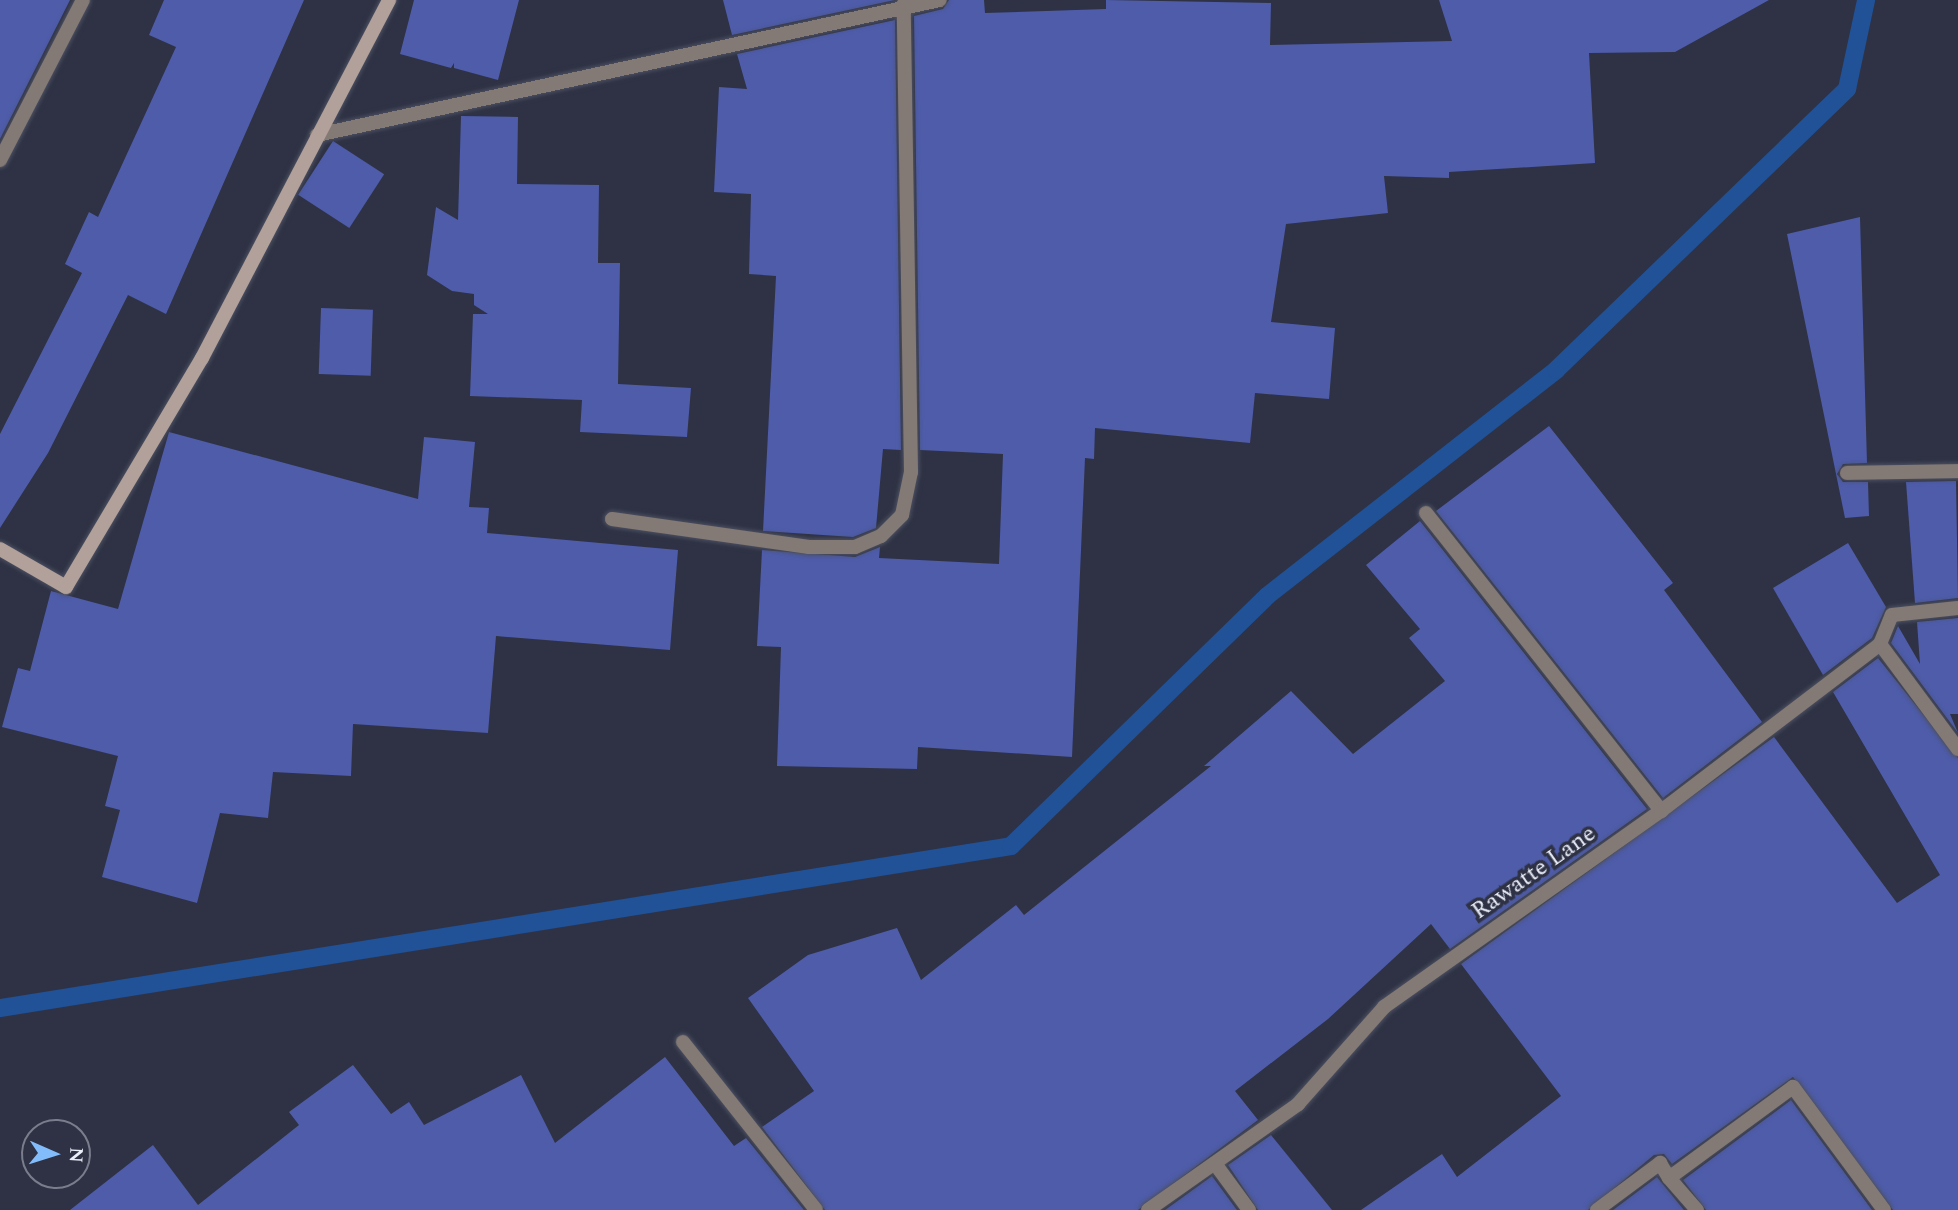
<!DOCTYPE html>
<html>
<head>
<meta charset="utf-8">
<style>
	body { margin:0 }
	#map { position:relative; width:1958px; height:1210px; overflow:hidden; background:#2e3244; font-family:Spectral,serif }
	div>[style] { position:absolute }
	.stream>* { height:18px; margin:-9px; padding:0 9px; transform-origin:9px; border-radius:9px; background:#215196 }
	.building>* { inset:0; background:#4e5caa; transform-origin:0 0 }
	.roads { filter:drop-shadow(0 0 2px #4c5061) drop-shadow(0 0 2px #4c5061) }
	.lane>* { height:14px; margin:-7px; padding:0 7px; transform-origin:7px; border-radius:7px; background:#847a75 }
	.street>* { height:14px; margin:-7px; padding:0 7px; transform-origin:7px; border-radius:7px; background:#847a75 }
	.secondary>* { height:14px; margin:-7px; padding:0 7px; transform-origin:7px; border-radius:7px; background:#b2a19a }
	span { translate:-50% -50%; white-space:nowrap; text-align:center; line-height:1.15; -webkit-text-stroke:7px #2e3244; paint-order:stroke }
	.street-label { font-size:24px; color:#eaeef9 }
	.north { position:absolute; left:21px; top:1119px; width:70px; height:70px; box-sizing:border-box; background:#2e3244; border:2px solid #797d8c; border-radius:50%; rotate:93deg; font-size:19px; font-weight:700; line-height:28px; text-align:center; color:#eaeef9 }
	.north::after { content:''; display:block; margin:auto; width:24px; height:32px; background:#82bcfa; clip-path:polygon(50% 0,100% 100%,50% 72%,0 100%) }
</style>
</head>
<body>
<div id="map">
	<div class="stream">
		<div style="left:0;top:1008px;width:1024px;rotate:-9.1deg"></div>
		<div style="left:1011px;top:846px;width:358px;rotate:-44.3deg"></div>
		<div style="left:1267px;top:596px;width:367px;rotate:-38deg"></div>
		<div style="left:1556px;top:370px;width:405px;rotate:-44deg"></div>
		<div style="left:1847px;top:89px;width:91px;rotate:-77.9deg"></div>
	</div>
	<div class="building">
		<div style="clip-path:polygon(0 0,70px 0,0 139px)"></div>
		<div style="clip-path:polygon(164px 0,304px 0,166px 314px,128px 295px,48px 453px,0 528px,0 434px,82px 273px,65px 264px,89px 212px,98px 217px,176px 47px,149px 35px)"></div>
		<div style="clip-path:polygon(414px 0,519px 0,498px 80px,454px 68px,454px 63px,451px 68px,400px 54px)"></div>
		<div style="clip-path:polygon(723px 0,895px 0,732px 35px)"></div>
		<div style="clip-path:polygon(949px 0,984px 0,985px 13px,1106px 9px,1106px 0,1271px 3px,1270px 45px,1452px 41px,1439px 0,1769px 0,1675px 52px,1589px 53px,1595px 163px,1449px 172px,1449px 178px,1384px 176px,1388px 213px,1286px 224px,1271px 322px,1335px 328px,1329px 399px,1255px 393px,1250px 443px,1095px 428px,1094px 459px,1085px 458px,1072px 757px,918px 747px,917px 769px,777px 766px,781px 647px,757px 646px,762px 550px,855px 557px,880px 547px,879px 558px,999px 564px,1003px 454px,920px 450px,914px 16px,943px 9px)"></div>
		<div style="clip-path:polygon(895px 20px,901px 450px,883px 449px,876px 528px,853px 537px,763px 531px,776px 276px,749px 274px,751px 194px,714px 192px,719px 87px,747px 89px,737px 54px)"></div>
		<div style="clip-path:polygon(461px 116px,518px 117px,517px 184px,599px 185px,598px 263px,620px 263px,618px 384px,691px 388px,687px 437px,580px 432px,582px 400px,470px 396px,473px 314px,488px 314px,474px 305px,474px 294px,452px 291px,427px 275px,436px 207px,458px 220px)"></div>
		<div style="left:333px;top:141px;width:61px;height:64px;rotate:33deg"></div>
		<div style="clip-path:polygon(1860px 217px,1867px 463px,1843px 464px,1837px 474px,1843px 482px,1868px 482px,1869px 516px,1845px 518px,1787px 234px)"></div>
		<div style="left:321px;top:308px;width:52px;height:66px;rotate:2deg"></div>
		<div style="clip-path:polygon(1549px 426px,1673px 583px,1664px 590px,1762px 722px,1663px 798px,1436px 511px)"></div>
		<div style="clip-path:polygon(169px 432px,418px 499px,424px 437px,475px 442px,469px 507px,489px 508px,487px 533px,678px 550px,670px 650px,496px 636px,488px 733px,353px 724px,351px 776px,273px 772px,268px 818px,220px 813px,197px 903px,102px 877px,120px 810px,105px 806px,118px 756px,2px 727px,18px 668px,30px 671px,51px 591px,118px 609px)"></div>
		<div style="clip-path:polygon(1956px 481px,1958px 598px,1915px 603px,1906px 482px)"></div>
		<div style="clip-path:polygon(1420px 521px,1647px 809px,1450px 949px,1431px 924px,1328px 1019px,1235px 1091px,1258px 1120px,1138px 1210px,825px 1210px,762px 1127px,814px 1091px,748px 998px,808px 955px,897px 928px,921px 980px,1016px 905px,1024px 915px,1211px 766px,1204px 766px,1291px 691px,1353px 754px,1445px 681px,1409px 638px,1420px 629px,1366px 565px)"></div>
		<div style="clip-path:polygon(1848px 543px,1886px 607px,1872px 638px,1823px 675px,1773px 588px)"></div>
		<div style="clip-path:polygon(1958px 618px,1958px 714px,1950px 714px,1958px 733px,1891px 643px,1898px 626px,1920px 664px,1917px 622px)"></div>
		<div style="clip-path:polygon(1878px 658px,1958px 758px,1958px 1210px,1893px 1210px,1793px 1077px,1672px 1164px,1664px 1154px,1654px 1155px,1588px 1210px,1361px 1210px,1442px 1154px,1457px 1177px,1561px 1096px,1461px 964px,1774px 737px,1897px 903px,1940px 875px,1833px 692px)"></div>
		<div style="clip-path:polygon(665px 1057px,734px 1146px,746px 1138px,804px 1210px,70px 1210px,153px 1145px,198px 1205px,299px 1125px,289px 1112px,353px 1065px,391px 1114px,409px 1102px,424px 1125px,521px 1075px,555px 1143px)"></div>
		<div style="clip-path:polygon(1791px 1100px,1872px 1210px,1706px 1210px,1683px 1180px)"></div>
		<div style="clip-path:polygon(1271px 1135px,1332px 1210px,1258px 1210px,1228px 1165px)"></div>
		<div style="clip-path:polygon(1212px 1176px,1237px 1210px,1165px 1210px)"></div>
		<div style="clip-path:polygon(1657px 1177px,1684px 1210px,1613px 1210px)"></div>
	</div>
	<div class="roads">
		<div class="lane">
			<div style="left:1847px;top:473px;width:111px;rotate:-1deg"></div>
		</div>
		<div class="street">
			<div style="left:317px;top:135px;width:637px;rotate:-12.23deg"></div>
			<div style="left:0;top:160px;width:180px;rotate:-62.6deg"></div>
			<div style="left:1426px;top:513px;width:380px;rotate:51.7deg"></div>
			<div style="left:612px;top:519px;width:199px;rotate:8.1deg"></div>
			<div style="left:809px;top:547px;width:46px"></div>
			<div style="left:855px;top:547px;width:28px;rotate:-23deg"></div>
			<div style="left:881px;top:536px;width:30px;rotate:-45deg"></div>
			<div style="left:902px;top:515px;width:44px;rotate:-78.2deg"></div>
			<div style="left:911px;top:472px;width:468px;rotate:-90.9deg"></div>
			<div style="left:1880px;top:644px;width:131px;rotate:53.4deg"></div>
			<div style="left:683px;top:1042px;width:214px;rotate:51.6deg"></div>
			<div style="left:1216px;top:1165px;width:56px;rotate:53.7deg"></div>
			<div style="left:1148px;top:1210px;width:184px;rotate:-35.2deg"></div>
			<div style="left:1298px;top:1104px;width:130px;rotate:-48.4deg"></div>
			<div style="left:1384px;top:1007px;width:339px;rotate:-35.3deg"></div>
			<div style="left:1661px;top:811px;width:275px;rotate:-37.3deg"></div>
			<div style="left:1880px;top:644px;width:31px;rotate:-68deg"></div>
			<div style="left:1892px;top:615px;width:66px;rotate:-6.1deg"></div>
			<div style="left:1597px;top:1210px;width:79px;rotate:-36.7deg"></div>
			<div style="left:1660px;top:1163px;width:17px;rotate:59deg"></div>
			<div style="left:1697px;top:1210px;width:43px;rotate:-131.2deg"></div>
			<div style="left:1669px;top:1178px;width:154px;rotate:-36.3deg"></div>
			<div style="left:1793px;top:1087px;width:153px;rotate:53.5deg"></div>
		</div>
		<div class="secondary">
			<div style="left:0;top:549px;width:76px;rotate:29.9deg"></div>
			<div style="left:66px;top:587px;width:266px;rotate:-59.3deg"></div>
			<div style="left:202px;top:358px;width:404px;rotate:-62.4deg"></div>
		</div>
	</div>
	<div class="street-label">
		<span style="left:1534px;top:873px;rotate:-35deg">Rawatte Lane</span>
	</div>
	<div class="north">N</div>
</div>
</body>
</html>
